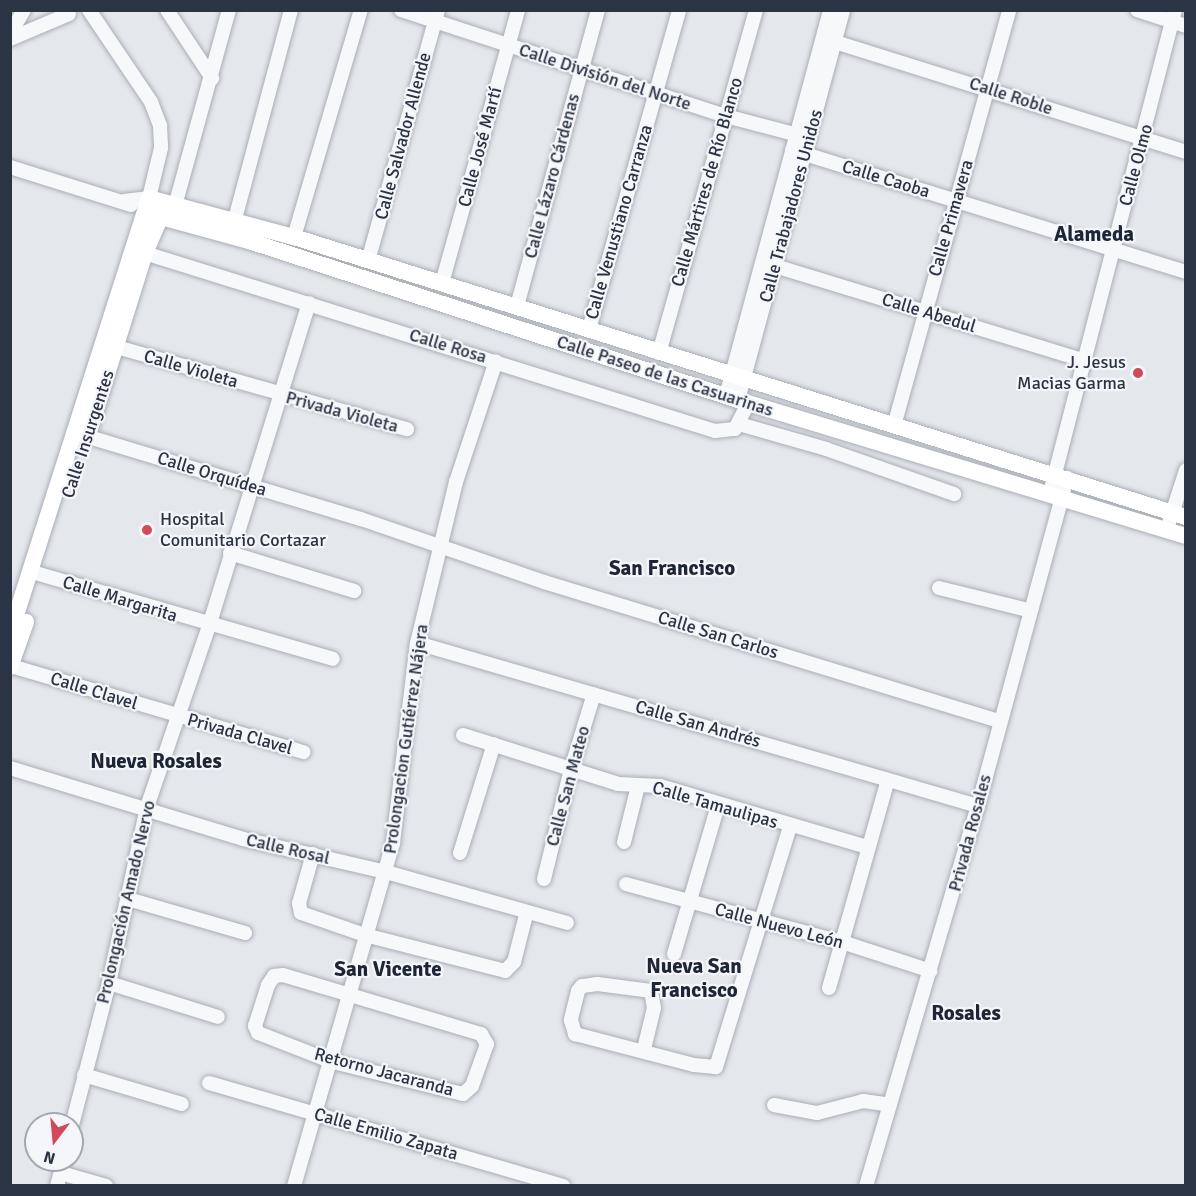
<!DOCTYPE html>
<html>
<head>
<meta charset="utf-8">
<style>
	body { margin:0 }
	#map { position:relative; width:1196px; height:1196px; overflow:hidden; background:#e4e7ec; font-family:Signika,sans-serif }
	div>[style] { position:absolute }
	.roads { filter:drop-shadow(0 0 2px #a9aeb7) drop-shadow(0 0 2px #a9aeb7) }
	.minor>* { height:14px; margin:-7px; padding:0 7px; transform-origin:7px; border-radius:7px; background:#f7f8fa }
	.major>* { height:16px; margin:-8px; padding:0 8px; transform-origin:8px; border-radius:8px; background:#fff }
	.dots>* { width:16px; height:16px; translate:-50% -50%; box-sizing:border-box; border:3px solid #f4f6f9; border-radius:50% }
	span { translate:-50% -50%; white-space:nowrap; text-align:center; line-height:1.15; -webkit-text-stroke:4.5px #f4f6f9; paint-order:stroke }
	.street-label { font-size:18px; color:#2b3445 }
	.poi-label { font-size:18px; color:#2b3445 }
	.right { translate:-100% -50%; text-align:right }
	.left { translate:0 -50%; text-align:left }
	.quarter-label { font-size:21px; color:#1d2536; font-weight:700 }
	.frame { position:absolute; inset:0; border:12px solid #2b3445; pointer-events:none }
	.north { position:absolute; left:24px; top:1112px; width:60px; height:60px; box-sizing:border-box; background:#f4f6f9; border:2px solid #a4a8b1; border-radius:50%; rotate:196deg; font-size:16px; font-weight:700; line-height:24px; text-align:center; color:#2b3445 }
	.north::after { content:''; display:block; margin:auto; width:21px; height:27px; background:#d1495b; clip-path:polygon(50% 0,100% 100%,50% 72%,0 100%) }
</style>
</head>
<body>
<div id="map">
	<div class="roads">
		<div class="minor">
			<div style="left:89px;top:10px;width:111px;rotate:56deg"></div>
			<div style="left:151px;top:102px;width:26px;rotate:69deg"></div>
			<div style="left:160px;top:126px;width:22px;rotate:87deg"></div>
			<div style="left:161px;top:148px;width:51px;rotate:103.5deg"></div>
			<div style="left:149px;top:198px;width:25px;rotate:173deg"></div>
			<div style="left:167px;top:10px;width:82px;rotate:56.5deg"></div>
			<div style="left:401px;top:10px;width:342px;rotate:18.1deg"></div>
			<div style="left:726px;top:116px;width:86px;rotate:14.8deg"></div>
			<div style="left:1137px;top:10px;width:52px;rotate:18.1deg"></div>
			<div style="left:10px;top:34px;width:28px;rotate:-60deg"></div>
			<div style="left:10px;top:39px;width:64px;rotate:-23deg"></div>
			<div style="left:835px;top:42px;width:368px;rotate:17.4deg"></div>
			<div style="left:792px;top:150px;width:412px;rotate:17.2deg"></div>
			<div style="left:10px;top:167px;width:127px;rotate:17.4deg"></div>
			<div style="left:173px;top:213px;width:211px;rotate:-74.6deg"></div>
			<div style="left:235px;top:219px;width:216px;rotate:-75deg"></div>
			<div style="left:294px;top:237px;width:237px;rotate:-73.6deg"></div>
			<div style="left:135px;top:250px;width:608px;rotate:17.33deg"></div>
			<div style="left:715px;top:431px;width:20px;rotate:-6deg"></div>
			<div style="left:735px;top:429px;width:29px;rotate:-63deg"></div>
			<div style="left:368px;top:261px;width:261px;rotate:-74.4deg"></div>
			<div style="left:775px;top:266px;width:322px;rotate:17deg"></div>
			<div style="left:442px;top:283px;width:283px;rotate:-74.4deg"></div>
			<div style="left:517px;top:306px;width:307px;rotate:-74.7deg"></div>
			<div style="left:589px;top:329px;width:331px;rotate:-74.2deg"></div>
			<div style="left:106px;top:344px;width:313px;rotate:15.8deg"></div>
			<div style="left:659px;top:353px;width:356px;rotate:-74.2deg"></div>
			<div style="left:726px;top:396px;width:400px;rotate:-74.9deg"></div>
			<div style="left:738px;top:400px;width:404px;rotate:-74.9deg"></div>
			<div style="left:739px;top:424px;width:91px;rotate:16deg"></div>
			<div style="left:826px;top:449px;width:136px;rotate:19.4deg"></div>
			<div style="left:894px;top:426px;width:432px;rotate:-74.5deg"></div>
			<div style="left:79px;top:434px;width:295px;rotate:16.8deg"></div>
			<div style="left:361px;top:519px;width:194px;rotate:19deg"></div>
			<div style="left:544px;top:582px;width:476px;rotate:17deg"></div>
			<div style="left:1050px;top:493px;width:499px;rotate:-75.5deg"></div>
			<div style="left:1167px;top:529px;width:62px;rotate:-72.1deg"></div>
			<div style="left:230px;top:553px;width:130px;rotate:17deg"></div>
			<div style="left:32px;top:572px;width:313px;rotate:16.1deg"></div>
			<div style="left:939px;top:588px;width:92px;rotate:13.9deg"></div>
			<div style="left:417px;top:643px;width:584px;rotate:16.2deg"></div>
			<div style="left:11px;top:666px;width:305px;rotate:16.4deg"></div>
			<div style="left:463px;top:735px;width:163px;rotate:17.5deg"></div>
			<div style="left:618px;top:784px;width:42px;rotate:2.7deg"></div>
			<div style="left:660px;top:786px;width:216px;rotate:16.4deg"></div>
			<div style="left:10px;top:768px;width:244px;rotate:16.9deg"></div>
			<div style="left:243px;top:839px;width:147px;rotate:13deg"></div>
			<div style="left:386px;top:872px;width:188px;rotate:15.7deg"></div>
			<div style="left:624px;top:842px;width:58px;rotate:-76deg"></div>
			<div style="left:460px;top:853px;width:114px;rotate:-72.7deg"></div>
			<div style="left:313px;top:854px;width:51px;rotate:105.9deg"></div>
			<div style="left:299px;top:903px;width:10px;rotate:79deg"></div>
			<div style="left:301px;top:913px;width:68px;rotate:19deg"></div>
			<div style="left:365px;top:935px;width:145px;rotate:14.4deg"></div>
			<div style="left:505px;top:971px;width:13px;rotate:-45deg"></div>
			<div style="left:514px;top:962px;width:49px;rotate:-75.7deg"></div>
			<div style="left:544px;top:879px;width:113px;rotate:-76.2deg"></div>
			<div style="left:571px;top:769px;width:78px;rotate:-73deg"></div>
			<div style="left:626px;top:884px;width:227px;rotate:15.1deg"></div>
			<div style="left:845px;top:943px;width:90px;rotate:18deg"></div>
			<div style="left:128px;top:899px;width:122px;rotate:16.2deg"></div>
			<div style="left:674px;top:954px;width:155px;rotate:-73.5deg"></div>
			<div style="left:283px;top:975px;width:207px;rotate:16.6deg"></div>
			<div style="left:481px;top:1034px;width:12px;rotate:59deg"></div>
			<div style="left:487px;top:1044px;width:45px;rotate:109.7deg"></div>
			<div style="left:472px;top:1086px;width:12px;rotate:138deg"></div>
			<div style="left:463px;top:1094px;width:137px;rotate:-166.1deg"></div>
			<div style="left:330px;top:1061px;width:77px;rotate:-158.7deg"></div>
			<div style="left:258px;top:1033px;width:8px;rotate:-113deg"></div>
			<div style="left:255px;top:1026px;width:43px;rotate:-72.4deg"></div>
			<div style="left:268px;top:985px;width:11px;rotate:-56deg"></div>
			<div style="left:274px;top:976px;width:9px;rotate:-6deg"></div>
			<div style="left:109px;top:983px;width:114px;rotate:17.3deg"></div>
			<div style="left:829px;top:988px;width:216px;rotate:-74.2deg"></div>
			<div style="left:644px;top:1049px;width:42px;rotate:-76.3deg"></div>
			<div style="left:654px;top:1008px;width:17px;rotate:-100deg"></div>
			<div style="left:651px;top:991px;width:54px;rotate:-172.6deg"></div>
			<div style="left:597px;top:984px;width:15px;rotate:172deg"></div>
			<div style="left:582px;top:986px;width:6px;rotate:129deg"></div>
			<div style="left:578px;top:991px;width:30px;rotate:104deg"></div>
			<div style="left:571px;top:1020px;width:15px;rotate:74deg"></div>
			<div style="left:575px;top:1034px;width:123px;rotate:14.6deg"></div>
			<div style="left:694px;top:1065px;width:22px;rotate:5deg"></div>
			<div style="left:716px;top:1067px;width:252px;rotate:-72.9deg"></div>
			<div style="left:84px;top:1075px;width:102px;rotate:16.5deg"></div>
			<div style="left:209px;top:1083px;width:369px;rotate:16.2deg"></div>
			<div style="left:774px;top:1105px;width:44px;rotate:10.5deg"></div>
			<div style="left:817px;top:1113px;width:48px;rotate:-14.6deg"></div>
			<div style="left:863px;top:1101px;width:27px;rotate:8deg"></div>
			<div style="left:72px;top:1125px;width:147px;rotate:-75.4deg"></div>
			<div style="left:109px;top:983px;width:180px;rotate:-77.8deg"></div>
			<div style="left:147px;top:807px;width:191px;rotate:-71.1deg"></div>
			<div style="left:209px;top:626px;width:338px;rotate:-72.8deg"></div>
			<div style="left:61px;top:1173px;width:47px;rotate:16.1deg"></div>
			<div style="left:57px;top:1186px;width:27px;rotate:-75deg"></div>
			<div style="left:294px;top:1186px;width:357px;rotate:-73.9deg"></div>
			<div style="left:393px;top:843px;width:201px;rotate:-83.2deg"></div>
			<div style="left:417px;top:643px;width:166px;rotate:-76.4deg"></div>
			<div style="left:456px;top:482px;width:127px;rotate:-71.7deg"></div>
			<div style="left:866px;top:1186px;width:396px;rotate:-73.6deg"></div>
			<div style="left:978px;top:806px;width:340px;rotate:-74.8deg"></div>
		</div>
		<div class="major">
			<div style="left:146px;top:213px;width:110px;rotate:15.3deg"></div>
			<div style="left:252px;top:242px;width:511px;rotate:18.01deg"></div>
			<div style="left:738px;top:400px;width:468px;rotate:16.9deg"></div>
			<div style="left:87px;top:438px;width:194px;rotate:-72.6deg"></div>
			<div style="left:145px;top:253px;width:50px;rotate:-66.5deg"></div>
			<div style="left:10px;top:634px;width:458px;rotate:-72.3deg"></div>
			<div style="left:149px;top:198px;width:150px;rotate:15.1deg"></div>
			<div style="left:294px;top:237px;width:935px;rotate:17.43deg"></div>
			<div style="left:10px;top:667px;width:48px;rotate:-70.4deg"></div>
		</div>
	</div>
	<div class="dots">
		<div style="left:1138px;top:373px;background:#d1495b"></div>
		<div style="left:147px;top:530px;background:#d1495b"></div>
	</div>
	<div class="street-label">
		<span style="left:605px;top:77px;rotate:18deg">Calle División del Norte</span>
		<span style="left:1011px;top:96px;rotate:18deg">Calle Roble</span>
		<span style="left:403px;top:136px;rotate:-75deg">Calle Salvador Allende</span>
		<span style="left:480px;top:147px;rotate:-75deg">Calle José Martí</span>
		<span style="left:1136px;top:165px;rotate:-75deg">Calle Olmo</span>
		<span style="left:552px;top:176px;rotate:-75deg">Calle Lázaro Cárdenas</span>
		<span style="left:886px;top:179px;rotate:17deg">Calle Caoba</span>
		<span style="left:707px;top:182px;rotate:-74deg">Calle Mártires de Río Blanco</span>
		<span style="left:791px;top:206px;rotate:-75deg">Calle Trabajadores Unidos</span>
		<span style="left:951px;top:218px;rotate:-74deg">Calle Primavera</span>
		<span style="left:619px;top:222px;rotate:-74deg">Calle Venustiano Carranza</span>
		<span style="left:929px;top:313px;rotate:17deg">Calle Abedul</span>
		<span style="left:448px;top:346px;rotate:17deg">Calle Rosa</span>
		<span style="left:191px;top:369px;rotate:16deg">Calle Violeta</span>
		<span style="left:665px;top:376px;rotate:18deg">Calle Paseo de las Casuarinas</span>
		<span style="left:342px;top:412px;rotate:15deg">Privada Violeta</span>
		<span style="left:88px;top:434px;rotate:-72deg">Calle Insurgentes</span>
		<span style="left:212px;top:474px;rotate:17deg">Calle Orquídea</span>
		<span style="left:120px;top:599px;rotate:17deg">Calle Margarita</span>
		<span style="left:718px;top:635px;rotate:17deg">Calle San Carlos</span>
		<span style="left:94px;top:691px;rotate:17deg">Calle Clavel</span>
		<span style="left:698px;top:724px;rotate:16deg">Calle San Andrés</span>
		<span style="left:240px;top:734px;rotate:16deg">Privada Clavel</span>
		<span style="left:406px;top:739px;rotate:-82deg">Prolongacion Gutiérrez Nájera</span>
		<span style="left:568px;top:786px;rotate:-75deg">Calle San Mateo</span>
		<span style="left:715px;top:805px;rotate:16deg">Calle Tamaulipas</span>
		<span style="left:970px;top:833px;rotate:-75deg">Privada Rosales</span>
		<span style="left:288px;top:849px;rotate:13deg">Calle Rosal</span>
		<span style="left:126px;top:902px;rotate:-77deg">Prolongación Amado Nervo</span>
		<span style="left:779px;top:926px;rotate:15deg">Calle Nuevo León</span>
		<span style="left:384px;top:1072px;rotate:15deg">Retorno Jacaranda</span>
		<span style="left:386px;top:1134px;rotate:16deg">Calle Emilio Zapata</span>
	</div>
	<div class="poi-label">
		<span class="right" style="left:1126px;top:373px">J. Jesus<br>Macias Garma</span>
		<span class="left" style="left:160px;top:530px">Hospital<br>Comunitario Cortazar</span>
	</div>
	<div class="quarter-label">
		<span style="left:1094px;top:234px">Alameda</span>
		<span style="left:672px;top:568px">San Francisco</span>
		<span style="left:156px;top:761px">Nueva Rosales</span>
		<span style="left:694px;top:978px">Nueva San<br>Francisco</span>
		<span style="left:388px;top:969px">San Vicente</span>
		<span style="left:966px;top:1013px">Rosales</span>
	</div>
	<div class="frame"></div>
	<div class="north">N</div>
</div>
</body>
</html>
